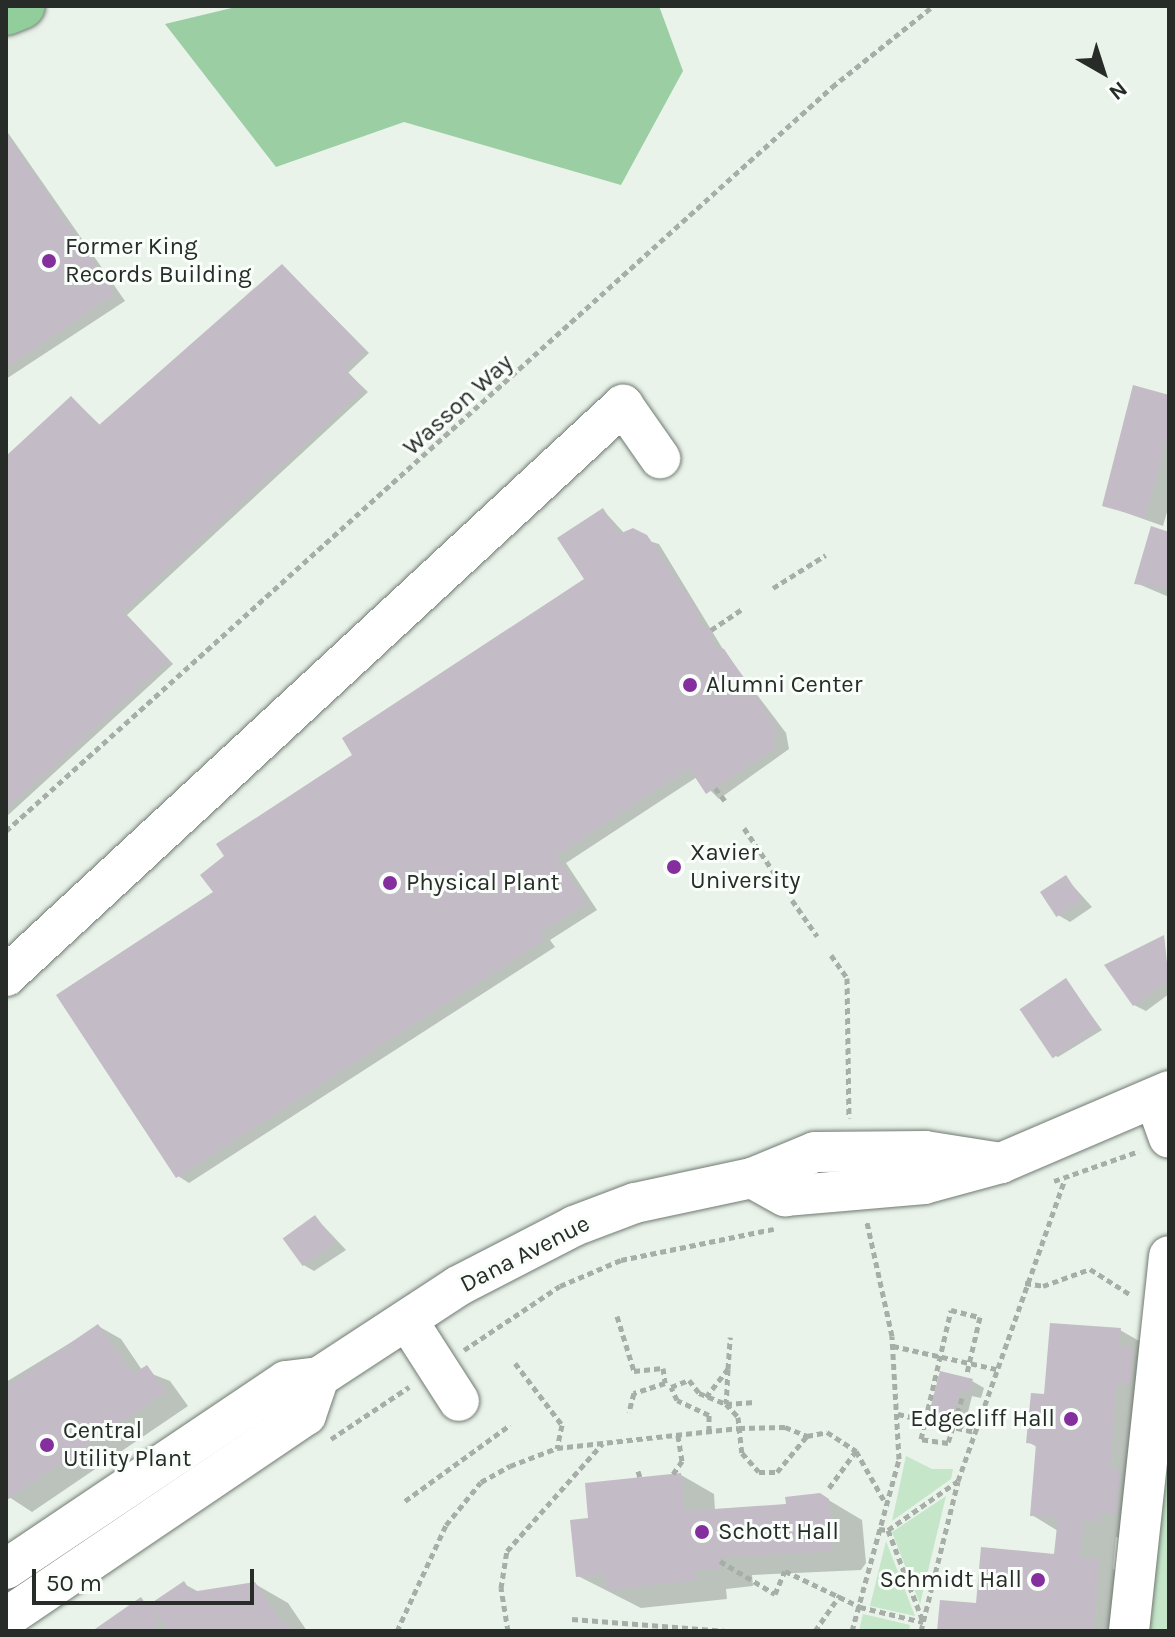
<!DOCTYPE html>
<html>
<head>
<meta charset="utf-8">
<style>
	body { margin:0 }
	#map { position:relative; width:1175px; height:1637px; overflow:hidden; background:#e9f3ea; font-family:Karla,sans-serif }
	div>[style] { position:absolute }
	.green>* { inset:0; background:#c5e6c9 }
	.forest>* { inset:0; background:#9bcea2 }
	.shadow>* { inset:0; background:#0003 }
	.building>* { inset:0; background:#c3bbc5; transform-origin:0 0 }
	.path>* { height:5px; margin-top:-2.5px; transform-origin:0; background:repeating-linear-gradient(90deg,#a7aea7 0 6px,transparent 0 10px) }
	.roads { filter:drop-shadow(0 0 2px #717a72) drop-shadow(0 0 2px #717a72) }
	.minor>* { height:40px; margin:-20px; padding:0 20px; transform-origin:20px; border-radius:20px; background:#fff }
	.highway>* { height:44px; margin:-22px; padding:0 22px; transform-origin:22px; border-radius:22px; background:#91ce9b }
	.dots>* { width:22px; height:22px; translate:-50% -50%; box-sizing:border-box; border:4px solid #fafefb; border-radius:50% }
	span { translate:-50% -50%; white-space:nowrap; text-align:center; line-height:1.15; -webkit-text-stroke:6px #fafefb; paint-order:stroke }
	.poi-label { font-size:24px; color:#282c28 }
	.left { translate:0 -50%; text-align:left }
	.right { translate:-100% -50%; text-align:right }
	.street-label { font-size:24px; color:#282c28 }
	.frame { position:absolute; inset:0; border:8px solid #282c28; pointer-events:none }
	.north { position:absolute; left:1063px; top:32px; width:80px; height:80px; -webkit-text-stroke:6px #fafefb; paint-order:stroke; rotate:141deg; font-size:22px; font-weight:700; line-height:32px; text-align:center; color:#282c28 }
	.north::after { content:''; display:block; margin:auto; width:28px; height:36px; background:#282c28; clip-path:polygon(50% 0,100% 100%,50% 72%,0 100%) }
	.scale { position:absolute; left:32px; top:1569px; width:222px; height:36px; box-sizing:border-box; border:4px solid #282c28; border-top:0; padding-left:10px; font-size:24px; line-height:28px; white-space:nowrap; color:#282c28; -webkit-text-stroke:6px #fafefb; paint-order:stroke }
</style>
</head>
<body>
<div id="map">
	<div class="green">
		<div style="clip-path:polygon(1169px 1256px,1169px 1631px,1129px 1631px)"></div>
		<div style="clip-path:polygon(906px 1456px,932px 1469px,953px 1469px,951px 1479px,892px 1521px)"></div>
		<div style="clip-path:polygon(946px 1496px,920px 1604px,892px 1532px)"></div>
		<div style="clip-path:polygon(886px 1541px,915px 1616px,870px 1606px)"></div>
		<div style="clip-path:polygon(863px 1614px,910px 1625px,909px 1631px,859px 1631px)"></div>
	</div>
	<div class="forest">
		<div style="clip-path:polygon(240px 6px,659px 6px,683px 71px,621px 185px,404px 122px,276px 167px,165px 24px)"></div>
	</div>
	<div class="shadow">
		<div style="clip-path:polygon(6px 130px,125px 301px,6px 379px)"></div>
		<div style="clip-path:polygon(287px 270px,369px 353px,348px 373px,368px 392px,127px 615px,173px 664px,6px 817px,6px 459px,72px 398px,101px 426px)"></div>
		<div style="clip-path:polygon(1169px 397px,1169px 505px,1163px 526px,1104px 505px)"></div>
		<div style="clip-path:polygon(603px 510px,625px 534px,659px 544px,724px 651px,786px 733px,789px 749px,719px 799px,697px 777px,566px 863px,597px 910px,550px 940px,555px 947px,189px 1183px,178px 1176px,216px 893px,355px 755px,587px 579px)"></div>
		<div style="clip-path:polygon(1169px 534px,1169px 597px,1136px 583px)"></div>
		<div style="clip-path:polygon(1066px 878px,1092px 907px,1070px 922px,1058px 915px)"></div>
		<div style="clip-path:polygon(1164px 937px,1169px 994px,1146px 1011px,1134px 1005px)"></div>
		<div style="clip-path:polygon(1066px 981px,1102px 1030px,1058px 1057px,1052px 1054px)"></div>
		<div style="clip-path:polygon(315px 1217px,346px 1250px,314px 1271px,302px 1264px)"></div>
		<div style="clip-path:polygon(98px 1326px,121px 1339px,142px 1370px,170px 1381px,188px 1406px,32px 1512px,6px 1495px,6px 1382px)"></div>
		<div style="clip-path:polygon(1120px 1330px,1153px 1349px,1134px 1540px,1116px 1537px,1113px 1569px,1132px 1580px,1127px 1631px,939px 1631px,1055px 1556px,1058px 1531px,1032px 1515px,1037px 1447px,1028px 1442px,1046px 1396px)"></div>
		<div style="clip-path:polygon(972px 1381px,984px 1388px,981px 1398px,972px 1396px,964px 1428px,931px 1416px)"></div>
		<div style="clip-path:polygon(681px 1475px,714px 1494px,715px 1511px,788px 1506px,820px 1495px,862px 1520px,866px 1563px,861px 1570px,752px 1575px,753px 1586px,726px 1589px,727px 1599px,641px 1608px,578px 1576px,590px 1520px)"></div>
		<div style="clip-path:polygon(184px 1584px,199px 1592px,255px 1584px,288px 1603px,307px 1631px,97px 1629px,141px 1600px,151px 1606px)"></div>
	</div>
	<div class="building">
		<div style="clip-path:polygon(6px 133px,115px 294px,6px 368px)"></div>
		<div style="clip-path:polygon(282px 264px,365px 350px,345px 369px,364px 389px,123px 612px,169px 660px,6px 810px,6px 456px,71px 396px,99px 425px)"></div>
		<div style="clip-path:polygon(1133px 385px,1169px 395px,1169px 432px,1145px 518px,1102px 506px)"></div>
		<div style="clip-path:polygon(603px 508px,619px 534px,633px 528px,647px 535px,700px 614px,698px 622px,711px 630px,714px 646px,724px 649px,775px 724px,774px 749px,706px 794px,689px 768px,556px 856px,587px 903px,540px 933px,544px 940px,176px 1178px,56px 995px,213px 892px,200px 875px,224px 856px,216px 844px,352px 755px,342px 738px,584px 579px,557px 538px)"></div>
		<div style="clip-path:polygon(1151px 526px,1169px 532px,1169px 588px,1134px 584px)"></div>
		<div style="left:1066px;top:875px;width:30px;height:31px;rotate:57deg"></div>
		<div style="clip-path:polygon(1164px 935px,1169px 981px,1133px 1006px,1104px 965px)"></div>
		<div style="left:1066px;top:978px;width:59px;height:56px;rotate:56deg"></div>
		<div style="left:315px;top:1215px;width:34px;height:40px;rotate:54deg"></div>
		<div style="clip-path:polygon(1050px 1323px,1121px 1328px,1119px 1346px,1134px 1348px,1130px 1385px,1117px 1384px,1110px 1468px,1120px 1469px,1117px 1514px,1102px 1513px,1101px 1522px,1084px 1520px,1080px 1557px,1100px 1559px,1093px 1631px,937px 1631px,940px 1600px,976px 1603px,981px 1547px,1054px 1554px,1058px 1517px,1030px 1516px,1036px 1444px,1026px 1443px,1031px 1393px,1044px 1394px)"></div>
		<div style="clip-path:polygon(98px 1324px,133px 1374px,147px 1365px,166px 1392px,7px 1500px,6px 1387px)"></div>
		<div style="clip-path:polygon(940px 1371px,973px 1379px,969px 1393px,961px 1391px,952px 1423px,928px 1417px)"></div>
		<div style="clip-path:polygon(681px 1473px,685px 1511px,786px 1504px,785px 1497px,820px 1493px,829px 1499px,834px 1544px,828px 1552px,720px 1557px,721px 1569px,694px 1571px,695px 1581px,606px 1590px,605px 1574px,576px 1577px,570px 1520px,588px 1518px,585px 1483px)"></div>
		<div style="clip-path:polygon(184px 1581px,191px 1592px,255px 1582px,283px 1624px,299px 1631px,169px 1631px,158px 1616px,156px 1631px,95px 1629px,141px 1597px,147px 1606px)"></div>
	</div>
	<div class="path">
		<div style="left:773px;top:588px;width:62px;rotate:-31.9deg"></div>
		<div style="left:711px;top:630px;width:37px;rotate:-34deg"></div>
		<div style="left:715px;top:788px;width:16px;rotate:52deg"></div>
		<div style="left:744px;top:828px;width:55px;rotate:56deg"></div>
		<div style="left:6px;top:831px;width:1112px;rotate:-42.01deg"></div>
		<div style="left:832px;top:87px;width:129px;rotate:-38.7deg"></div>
		<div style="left:792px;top:900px;width:44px;rotate:55.2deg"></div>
		<div style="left:831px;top:955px;width:28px;rotate:55deg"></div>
		<div style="left:847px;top:978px;width:140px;rotate:89.2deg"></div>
		<div style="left:1054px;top:1181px;width:90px;rotate:-19.4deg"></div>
		<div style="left:1025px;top:1283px;width:18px;rotate:9deg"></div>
		<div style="left:1043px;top:1286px;width:50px;rotate:-19.9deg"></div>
		<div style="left:1090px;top:1269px;width:49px;rotate:32.4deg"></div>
		<div style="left:617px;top:1316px;width:58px;rotate:72.8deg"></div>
		<div style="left:634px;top:1371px;width:29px;rotate:-6deg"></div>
		<div style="left:663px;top:1368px;width:15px;rotate:82deg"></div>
		<div style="left:665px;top:1383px;width:33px;rotate:162deg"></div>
		<div style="left:634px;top:1393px;width:20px;rotate:105deg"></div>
		<div style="left:893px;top:1346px;width:106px;rotate:12.6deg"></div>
		<div style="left:464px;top:1350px;width:115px;rotate:-33.7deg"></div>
		<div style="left:560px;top:1286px;width:66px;rotate:-23.1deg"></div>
		<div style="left:621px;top:1260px;width:156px;rotate:-11.5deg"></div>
		<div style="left:515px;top:1363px;width:78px;rotate:52.8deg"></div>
		<div style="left:562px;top:1425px;width:24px;rotate:102deg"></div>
		<div style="left:728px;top:1369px;width:32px;rotate:-86deg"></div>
		<div style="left:706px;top:1397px;width:36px;rotate:-52deg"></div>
		<div style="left:728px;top:1369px;width:35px;rotate:93deg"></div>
		<div style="left:726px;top:1404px;width:18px;rotate:47deg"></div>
		<div style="left:738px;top:1417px;width:36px;rotate:84deg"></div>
		<div style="left:742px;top:1453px;width:25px;rotate:48deg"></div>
		<div style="left:759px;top:1472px;width:18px"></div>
		<div style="left:777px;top:1472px;width:47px;rotate:-50.2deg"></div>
		<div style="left:807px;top:1436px;width:20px;rotate:-11deg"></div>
		<div style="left:827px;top:1432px;width:35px;rotate:33deg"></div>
		<div style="left:856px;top:1451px;width:61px;rotate:60.5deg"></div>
		<div style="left:962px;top:1398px;width:47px;rotate:107.3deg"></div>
		<div style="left:948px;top:1443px;width:27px;rotate:-172deg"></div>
		<div style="left:921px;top:1439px;width:132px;rotate:-76.9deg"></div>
		<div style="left:951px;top:1310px;width:30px;rotate:14deg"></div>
		<div style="left:980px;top:1317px;width:57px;rotate:103.1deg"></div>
		<div style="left:898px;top:1414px;width:79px;rotate:13.2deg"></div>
		<div style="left:709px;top:1432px;width:17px;rotate:-90deg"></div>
		<div style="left:709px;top:1415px;width:35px;rotate:-155deg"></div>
		<div style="left:677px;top:1400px;width:14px;rotate:-115deg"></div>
		<div style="left:671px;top:1387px;width:19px;rotate:-21deg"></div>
		<div style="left:689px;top:1380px;width:16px;rotate:52deg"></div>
		<div style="left:699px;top:1393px;width:29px;rotate:22deg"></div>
		<div style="left:726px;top:1404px;width:29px;rotate:-4deg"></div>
		<div style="left:331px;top:1439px;width:94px;rotate:-33.7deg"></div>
		<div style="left:638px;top:1471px;width:6px;rotate:72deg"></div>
		<div style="left:673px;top:1474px;width:16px;rotate:-55deg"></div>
		<div style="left:682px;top:1461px;width:26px;rotate:-99deg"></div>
		<div style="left:829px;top:1488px;width:46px;rotate:-53.9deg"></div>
		<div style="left:405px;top:1501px;width:130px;rotate:-35.9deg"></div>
		<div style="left:879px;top:1529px;width:9px;rotate:6deg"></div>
		<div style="left:888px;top:1530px;width:85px;rotate:-35deg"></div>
		<div style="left:888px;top:1530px;width:97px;rotate:69deg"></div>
		<div style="left:720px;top:1561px;width:64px;rotate:31deg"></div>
		<div style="left:775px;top:1594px;width:25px;rotate:-67deg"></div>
		<div style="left:785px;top:1571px;width:83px;rotate:25.6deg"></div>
		<div style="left:860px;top:1607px;width:65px;rotate:13.4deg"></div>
		<div style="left:572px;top:1619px;width:155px;rotate:4.4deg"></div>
		<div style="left:397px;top:1631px;width:117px;rotate:-65.2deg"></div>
		<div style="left:446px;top:1525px;width:55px;rotate:-50.9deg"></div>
		<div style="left:481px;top:1482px;width:33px;rotate:-29deg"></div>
		<div style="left:510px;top:1466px;width:50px;rotate:-21deg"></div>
		<div style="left:557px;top:1448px;width:183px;rotate:-6.3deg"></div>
		<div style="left:739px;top:1428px;width:46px;rotate:-1.2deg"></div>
		<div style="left:785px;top:1427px;width:24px;rotate:22deg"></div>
		<div style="left:508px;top:1631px;width:44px;rotate:-99.2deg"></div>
		<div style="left:501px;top:1588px;width:37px;rotate:-81deg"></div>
		<div style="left:507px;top:1551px;width:144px;rotate:-48.4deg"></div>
		<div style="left:815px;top:1631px;width:44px;rotate:-55.2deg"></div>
		<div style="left:852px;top:1631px;width:178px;rotate:-74.7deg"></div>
		<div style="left:899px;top:1459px;width:123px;rotate:-93.3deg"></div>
		<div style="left:892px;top:1336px;width:117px;rotate:-102.4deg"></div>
		<div style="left:921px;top:1631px;width:154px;rotate:-76.1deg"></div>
		<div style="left:958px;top:1481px;width:320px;rotate:-70.5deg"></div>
	</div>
	<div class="roads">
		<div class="minor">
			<div style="left:6px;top:976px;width:841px;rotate:-42.78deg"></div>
			<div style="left:623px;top:405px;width:65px;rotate:55.1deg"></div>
			<div style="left:1155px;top:1099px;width:41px;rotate:70.3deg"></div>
			<div style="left:752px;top:1178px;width:38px;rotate:29deg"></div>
			<div style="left:785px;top:1196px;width:140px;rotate:-4.9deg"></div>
			<div style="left:924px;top:1184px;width:80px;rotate:-15.3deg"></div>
			<div style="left:1001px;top:1163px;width:183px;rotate:-23.2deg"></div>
			<div style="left:407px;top:1320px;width:96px;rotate:57.3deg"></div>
			<div style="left:6px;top:1569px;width:337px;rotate:-33.9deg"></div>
			<div style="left:286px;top:1381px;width:33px;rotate:-7deg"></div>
			<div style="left:319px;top:1377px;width:166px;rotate:-33.2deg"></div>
			<div style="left:458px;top:1286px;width:131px;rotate:-27.3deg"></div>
			<div style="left:574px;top:1226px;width:65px;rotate:-20.7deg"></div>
			<div style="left:635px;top:1203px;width:120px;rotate:-12.1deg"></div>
			<div style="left:752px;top:1178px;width:68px;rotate:-22.4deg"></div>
			<div style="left:815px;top:1152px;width:110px;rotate:-0.5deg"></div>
			<div style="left:925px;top:1151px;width:77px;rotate:9deg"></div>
			<div style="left:6px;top:1618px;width:362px;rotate:-34.1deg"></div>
			<div style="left:306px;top:1415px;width:40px;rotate:-71.1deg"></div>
			<div style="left:1129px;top:1631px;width:377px;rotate:-83.9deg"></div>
		</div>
		<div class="highway">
			<div style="left:6px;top:13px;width:18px;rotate:-22deg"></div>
		</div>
	</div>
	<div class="dots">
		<div style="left:49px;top:261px;background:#842f9d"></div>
		<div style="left:690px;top:685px;background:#842f9d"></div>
		<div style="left:674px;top:867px;background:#842f9d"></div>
		<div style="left:390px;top:883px;background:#842f9d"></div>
		<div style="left:1071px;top:1419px;background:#842f9d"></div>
		<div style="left:47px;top:1445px;background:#842f9d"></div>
		<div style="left:702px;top:1532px;background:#842f9d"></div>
		<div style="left:1038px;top:1580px;background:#842f9d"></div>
	</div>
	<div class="poi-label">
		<span class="left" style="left:65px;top:261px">Former King<br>Records Building</span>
		<span class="left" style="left:706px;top:685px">Alumni Center</span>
		<span class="left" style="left:690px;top:867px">Xavier<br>University</span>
		<span class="left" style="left:406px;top:883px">Physical Plant</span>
		<span class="right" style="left:1055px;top:1419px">Edgecliff Hall</span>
		<span class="left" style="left:63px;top:1445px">Central<br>Utility Plant</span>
		<span class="left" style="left:718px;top:1532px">Schott Hall</span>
		<span class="right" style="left:1022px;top:1580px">Schmidt Hall</span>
	</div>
	<div class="street-label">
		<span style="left:458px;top:405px;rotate:-42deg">Wasson Way</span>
		<span style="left:525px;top:1254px;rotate:-27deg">Dana Avenue</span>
	</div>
	<div class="frame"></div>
	<div class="north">N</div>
	<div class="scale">50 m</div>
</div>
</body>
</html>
